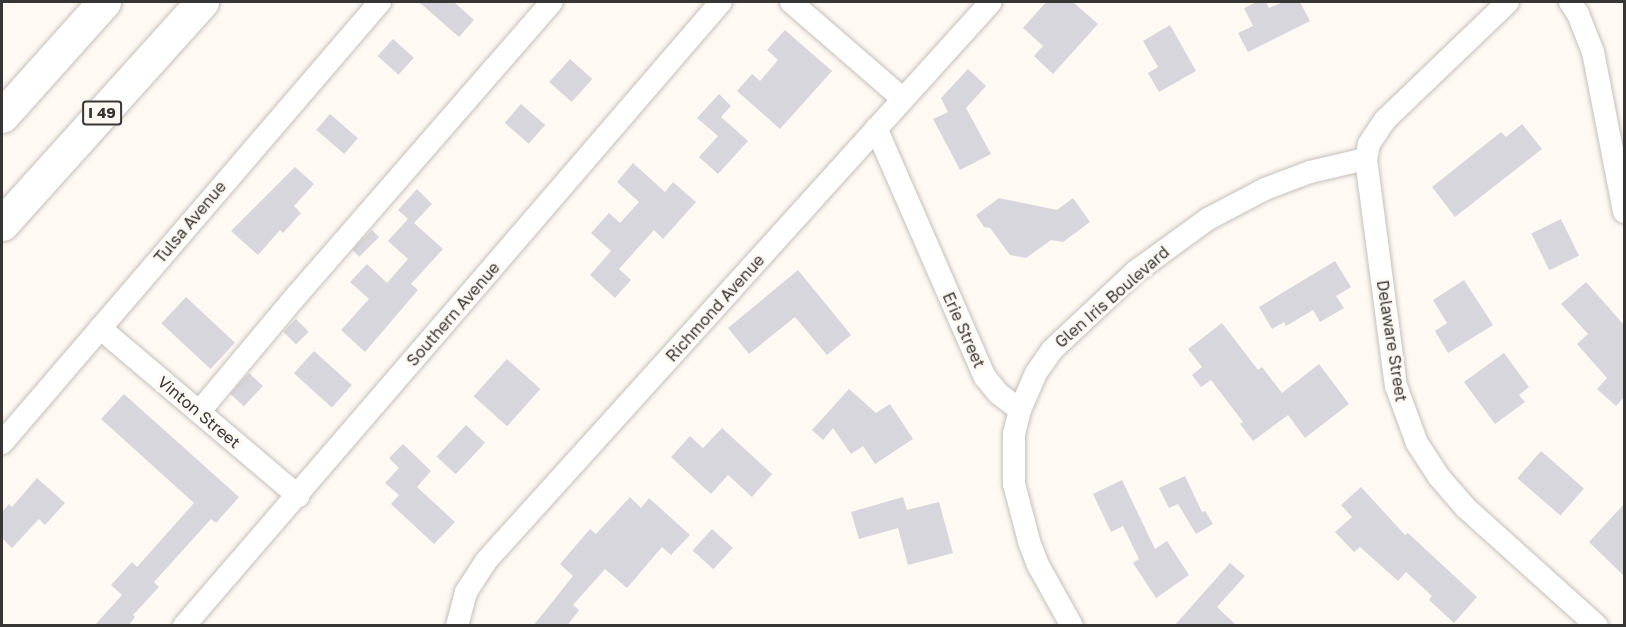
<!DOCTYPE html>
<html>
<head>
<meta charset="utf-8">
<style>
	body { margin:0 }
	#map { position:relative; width:1626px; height:627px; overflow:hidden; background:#fef9f3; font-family:"Golos Text",sans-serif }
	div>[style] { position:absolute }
	.building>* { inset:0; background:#d8d6dd; transform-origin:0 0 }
	.roads { filter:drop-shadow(0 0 2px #c5c0ba) drop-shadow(0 0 2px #c5c0ba) }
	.minor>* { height:22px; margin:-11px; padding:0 11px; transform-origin:11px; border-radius:11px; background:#fff }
	.highway>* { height:33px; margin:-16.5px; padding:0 16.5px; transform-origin:16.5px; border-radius:16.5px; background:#fff }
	span { translate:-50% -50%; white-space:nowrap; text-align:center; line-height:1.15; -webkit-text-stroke:6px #fef9f3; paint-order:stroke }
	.shield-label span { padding:2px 4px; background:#fef9f3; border:2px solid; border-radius:4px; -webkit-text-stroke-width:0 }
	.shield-label { font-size:15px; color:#383634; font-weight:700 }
	.street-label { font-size:16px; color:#383634 }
	.frame { position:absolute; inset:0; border:3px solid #383634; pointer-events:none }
</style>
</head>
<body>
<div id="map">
	<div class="building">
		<div style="clip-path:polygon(419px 2px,454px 2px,474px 20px,459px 37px)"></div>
		<div style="clip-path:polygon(1046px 2px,1073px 2px,1098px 24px,1053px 74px,1034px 56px,1043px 46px,1023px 28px)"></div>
		<div style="clip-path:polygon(1257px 2px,1266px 2px,1269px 8px,1283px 2px,1300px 2px,1310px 21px,1248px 52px,1238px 33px,1253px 26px,1244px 8px)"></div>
		<div style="clip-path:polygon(1170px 25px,1196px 71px,1159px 92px,1148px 73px,1158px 67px,1143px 41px)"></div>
		<div style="clip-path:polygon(785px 30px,832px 71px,780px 129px,737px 91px,752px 74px,760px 81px,778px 60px,767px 50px)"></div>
		<div style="left:393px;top:39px;width:28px;height:23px;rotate:42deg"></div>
		<div style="left:570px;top:59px;width:30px;height:31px;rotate:42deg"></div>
		<div style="clip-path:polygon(968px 69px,986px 86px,966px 108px,991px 154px,960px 170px,933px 119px,948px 112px,941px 98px)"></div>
		<div style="clip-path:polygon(719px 94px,731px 106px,721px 117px,748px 141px,718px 174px,699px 157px,718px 136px,697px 118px)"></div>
		<div style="left:521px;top:104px;width:32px;height:25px;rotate:41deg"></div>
		<div style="left:330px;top:114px;width:37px;height:21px;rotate:41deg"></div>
		<div style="clip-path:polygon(1522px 124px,1542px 149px,1455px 217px,1432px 187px,1501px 132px,1506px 137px)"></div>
		<div style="clip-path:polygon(633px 163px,665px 192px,673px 182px,696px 202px,663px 239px,654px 230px,619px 269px,631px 280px,615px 298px,590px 275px,611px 251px,591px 233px,609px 213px,620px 223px,639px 202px,617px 182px)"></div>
		<div style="clip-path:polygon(295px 167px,314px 184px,294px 206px,301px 213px,283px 233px,280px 230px,258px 255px,231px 231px)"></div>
		<div style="clip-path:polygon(417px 189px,432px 204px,414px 223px,443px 249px,411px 284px,418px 290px,365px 352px,341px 330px,369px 299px,350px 282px,367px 264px,387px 283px,408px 259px,388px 241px,408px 219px,398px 210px)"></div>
		<div style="clip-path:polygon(999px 198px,1057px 210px,1073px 198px,1090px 222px,1063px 242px,1051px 240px,1026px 258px,1010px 255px,990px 228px,984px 227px,976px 215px)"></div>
		<div style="left:1561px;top:219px;width:41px;height:33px;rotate:64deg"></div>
		<div style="left:372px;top:230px;width:10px;height:28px;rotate:45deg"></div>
		<div style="clip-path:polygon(1335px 261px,1351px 287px,1336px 296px,1344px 308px,1320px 322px,1313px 310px,1286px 326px,1284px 322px,1272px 329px,1259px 307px)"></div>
		<div style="clip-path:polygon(798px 270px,851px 335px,827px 355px,795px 317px,749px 354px,728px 328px)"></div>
		<div style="clip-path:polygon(1464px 280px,1493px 325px,1448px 353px,1435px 331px,1447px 323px,1433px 300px)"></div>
		<div style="clip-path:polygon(1586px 282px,1624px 325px,1624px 397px,1616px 406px,1597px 389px,1607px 378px,1577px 344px,1588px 334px,1561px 304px)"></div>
		<div style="left:186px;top:297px;width:67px;height:36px;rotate:43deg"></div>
		<div style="left:296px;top:319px;width:18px;height:18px;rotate:45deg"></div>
		<div style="clip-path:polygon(1222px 323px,1258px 370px,1262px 367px,1282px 393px,1319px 364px,1349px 404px,1305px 438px,1288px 415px,1253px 441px,1240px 424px,1243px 422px,1211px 380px,1201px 387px,1192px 375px,1202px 367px,1188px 349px)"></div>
		<div style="left:314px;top:351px;width:51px;height:30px;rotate:42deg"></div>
		<div style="clip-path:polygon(1504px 353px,1529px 387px,1519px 395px,1525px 402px,1495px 424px,1464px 382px)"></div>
		<div style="left:507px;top:359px;width:45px;height:50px;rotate:42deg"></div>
		<div style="left:249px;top:373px;width:19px;height:28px;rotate:43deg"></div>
		<div style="clip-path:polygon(849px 389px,876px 413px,890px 404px,913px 439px,875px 464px,863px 446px,851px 454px,833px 428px,823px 440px,812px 430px)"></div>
		<div style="clip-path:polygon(124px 394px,239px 497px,216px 523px,211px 519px,154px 582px,159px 587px,133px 615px,135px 617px,128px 626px,94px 626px,122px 595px,111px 585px,132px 562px,137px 567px,194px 503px,101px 419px)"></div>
		<div style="left:466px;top:425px;width:26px;height:43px;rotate:43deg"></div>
		<div style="clip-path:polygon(722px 428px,772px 474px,752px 497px,728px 475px,711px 494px,671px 457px,690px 436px,703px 448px)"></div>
		<div style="clip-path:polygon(403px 444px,431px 471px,417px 487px,455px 522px,434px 544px,391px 504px,399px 495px,385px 483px,399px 468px,389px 458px)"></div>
		<div style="left:1541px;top:451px;width:57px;height:36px;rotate:41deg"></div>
		<div style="clip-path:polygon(1185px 476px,1202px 512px,1205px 511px,1213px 524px,1196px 534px,1178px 504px,1169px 508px,1159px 488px)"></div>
		<div style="clip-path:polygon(37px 478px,65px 503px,45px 525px,39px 519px,12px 548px,2px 538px,2px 512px,9px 504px,12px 507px)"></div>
		<div style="clip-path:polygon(1122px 480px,1155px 549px,1167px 541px,1189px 575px,1156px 598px,1133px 563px,1139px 559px,1123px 526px,1111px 532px,1093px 494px)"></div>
		<div style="clip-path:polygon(1361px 487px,1405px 535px,1408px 533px,1477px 597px,1454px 623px,1429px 600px,1432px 596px,1406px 572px,1398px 581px,1360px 547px,1354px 552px,1335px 532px,1352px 517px,1341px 505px)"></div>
		<div style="clip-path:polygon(630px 497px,641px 508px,649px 498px,690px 535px,671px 555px,662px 547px,627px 588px,605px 569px,573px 605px,579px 610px,567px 626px,533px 626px,573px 576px,560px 564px,590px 529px,596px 534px)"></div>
		<div style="clip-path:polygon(903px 497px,907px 510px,939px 502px,953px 553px,908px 565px,898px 528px,859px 539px,851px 512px)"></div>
		<div style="clip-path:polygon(1624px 504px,1624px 576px,1589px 542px)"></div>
		<div style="left:712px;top:529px;width:28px;height:29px;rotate:42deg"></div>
		<div style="clip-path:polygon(1230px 563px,1245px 576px,1217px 607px,1237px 626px,1174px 626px)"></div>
	</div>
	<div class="roads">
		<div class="minor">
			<div style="left:791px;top:2px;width:148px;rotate:40.9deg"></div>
			<div style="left:1508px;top:2px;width:170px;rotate:136.2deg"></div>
			<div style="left:1385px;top:120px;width:29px;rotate:124deg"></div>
			<div style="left:1369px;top:144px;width:15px;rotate:101deg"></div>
			<div style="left:1366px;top:159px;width:229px;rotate:82.5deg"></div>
			<div style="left:1396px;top:386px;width:61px;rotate:69.8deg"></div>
			<div style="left:1417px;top:443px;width:40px;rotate:57.1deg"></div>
			<div style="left:1439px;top:477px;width:41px;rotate:48.9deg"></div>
			<div style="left:1466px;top:508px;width:176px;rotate:42deg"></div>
			<div style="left:1570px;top:2px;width:14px;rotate:56deg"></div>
			<div style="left:1578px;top:14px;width:41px;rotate:68.5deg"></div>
			<div style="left:1593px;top:52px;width:163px;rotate:79deg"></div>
			<div style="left:876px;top:128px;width:272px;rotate:66.4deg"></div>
			<div style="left:985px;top:377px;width:22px;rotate:51deg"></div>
			<div style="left:999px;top:394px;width:26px;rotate:37deg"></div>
			<div style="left:100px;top:328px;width:260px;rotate:40.3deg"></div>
			<div style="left:199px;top:412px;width:153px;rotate:-50.1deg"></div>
			<div style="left:297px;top:295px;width:388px;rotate:-49deg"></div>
			<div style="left:2px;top:443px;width:581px;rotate:-49.4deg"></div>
			<div style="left:184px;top:626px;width:823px;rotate:-49.29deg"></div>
			<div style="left:457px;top:626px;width:35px;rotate:-75deg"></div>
			<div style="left:466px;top:592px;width:37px;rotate:-57deg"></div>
			<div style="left:486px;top:561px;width:753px;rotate:-47.91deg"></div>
			<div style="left:1072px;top:626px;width:70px;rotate:-119.1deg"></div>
			<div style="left:1038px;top:565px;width:26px;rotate:-111deg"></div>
			<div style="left:1029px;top:541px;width:59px;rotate:-104.7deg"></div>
			<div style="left:1014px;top:484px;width:50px;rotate:-90deg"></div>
			<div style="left:1014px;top:434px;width:25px;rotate:-76deg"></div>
			<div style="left:1020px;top:410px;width:40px;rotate:-66.6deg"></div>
			<div style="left:1036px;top:373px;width:28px;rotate:-55deg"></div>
			<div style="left:1052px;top:350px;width:114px;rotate:-43.2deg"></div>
			<div style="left:1135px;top:272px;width:90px;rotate:-36deg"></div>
			<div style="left:1208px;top:219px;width:64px;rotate:-27.8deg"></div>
			<div style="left:1265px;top:189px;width:48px;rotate:-20.7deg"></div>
			<div style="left:1310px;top:172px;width:57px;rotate:-13.1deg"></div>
		</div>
		<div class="highway">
			<div style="left:2px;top:116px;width:153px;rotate:-48.2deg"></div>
			<div style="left:2px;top:224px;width:299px;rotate:-48deg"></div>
		</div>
	</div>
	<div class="shield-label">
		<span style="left:102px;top:113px">I 49</span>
	</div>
	<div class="street-label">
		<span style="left:190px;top:222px;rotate:-50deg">Tulsa Avenue</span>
		<span style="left:1112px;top:297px;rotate:-41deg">Glen Iris Boulevard</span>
		<span style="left:715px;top:308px;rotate:-48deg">Richmond Avenue</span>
		<span style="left:453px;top:314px;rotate:-49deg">Southern Avenue</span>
		<span style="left:964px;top:330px;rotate:66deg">Erie Street</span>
		<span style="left:1392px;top:341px;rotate:81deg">Delaware Street</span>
		<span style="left:199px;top:412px;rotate:40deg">Vinton Street</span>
	</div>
	<div class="frame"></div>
</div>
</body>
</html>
